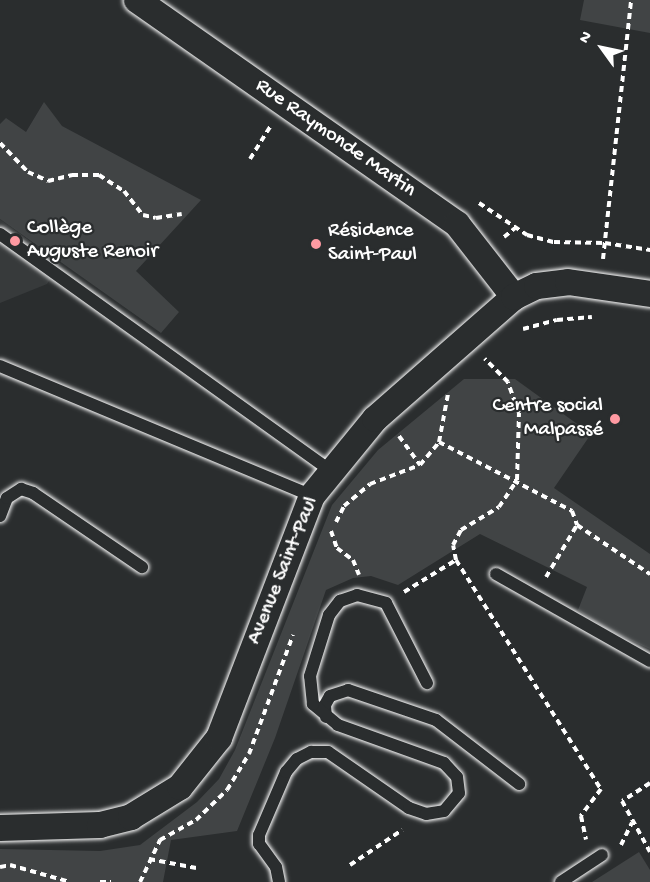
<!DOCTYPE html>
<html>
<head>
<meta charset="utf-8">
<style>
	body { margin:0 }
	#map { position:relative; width:650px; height:882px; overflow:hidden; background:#2a2d2e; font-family:"Gochi Hand",sans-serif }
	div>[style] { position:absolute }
	.built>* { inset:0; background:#373a3b }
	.green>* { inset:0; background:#414445 }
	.path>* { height:4px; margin-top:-2px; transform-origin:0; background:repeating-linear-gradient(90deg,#fff 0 6px,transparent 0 10.5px) }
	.roads { filter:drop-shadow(0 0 2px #fff) drop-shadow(0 0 2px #fff) }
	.service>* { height:12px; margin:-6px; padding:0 6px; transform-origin:6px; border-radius:6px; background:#2a2d2e }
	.minor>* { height:26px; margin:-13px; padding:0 13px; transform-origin:13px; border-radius:13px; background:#2a2d2e }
	.dots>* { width:16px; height:16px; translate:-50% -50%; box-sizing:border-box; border:3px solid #2a2d2e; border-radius:50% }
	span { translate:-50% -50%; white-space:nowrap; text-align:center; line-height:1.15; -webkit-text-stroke:4.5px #2a2d2e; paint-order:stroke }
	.street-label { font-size:21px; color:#fff }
	.poi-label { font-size:21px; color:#fff }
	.left { translate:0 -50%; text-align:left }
	.right { translate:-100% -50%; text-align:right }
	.north { position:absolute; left:572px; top:18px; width:60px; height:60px; -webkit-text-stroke:4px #2a2d2e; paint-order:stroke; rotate:303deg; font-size:16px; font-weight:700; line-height:24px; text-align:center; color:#fff }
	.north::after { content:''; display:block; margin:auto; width:21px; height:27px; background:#fff; clip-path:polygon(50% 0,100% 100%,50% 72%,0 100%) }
</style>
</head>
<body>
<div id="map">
	<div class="built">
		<div style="clip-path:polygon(0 219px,60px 263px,47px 284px,0 303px)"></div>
	</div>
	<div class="green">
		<div style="clip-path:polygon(584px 0,650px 0,650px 33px,580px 20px)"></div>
		<div style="clip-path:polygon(44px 102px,62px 126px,201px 200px,136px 271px,179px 312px,161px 333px,0 219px,0 124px,6px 118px,26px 132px)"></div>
		<div style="clip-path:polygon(464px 379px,515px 379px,591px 434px,554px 488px,650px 554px,650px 649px,608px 630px,578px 610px,587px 587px,480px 534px,398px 585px,371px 576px,353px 578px,326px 590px,275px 738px,237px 831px,171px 840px,163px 882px,0 882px,0 849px,100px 851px,140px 845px,197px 802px,219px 779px,235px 750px,332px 505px,378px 450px)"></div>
		<div style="clip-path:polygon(639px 852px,650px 870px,650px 882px,592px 882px)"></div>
	</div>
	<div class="path">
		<div style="left:0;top:143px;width:40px;rotate:46deg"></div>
		<div style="left:28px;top:172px;width:22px;rotate:24deg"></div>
		<div style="left:48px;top:181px;width:25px;rotate:-14deg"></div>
		<div style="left:72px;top:175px;width:27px"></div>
		<div style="left:99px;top:175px;width:30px;rotate:33deg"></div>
		<div style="left:124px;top:191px;width:31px;rotate:52deg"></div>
		<div style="left:143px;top:215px;width:13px;rotate:13deg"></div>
		<div style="left:156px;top:218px;width:26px;rotate:-9deg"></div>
		<div style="left:250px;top:159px;width:38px;rotate:-58deg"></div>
		<div style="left:479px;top:203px;width:58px;rotate:33.7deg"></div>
		<div style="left:527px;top:235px;width:28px;rotate:15deg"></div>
		<div style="left:554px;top:242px;width:51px;rotate:1.1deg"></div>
		<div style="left:605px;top:243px;width:46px;rotate:8.8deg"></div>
		<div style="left:504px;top:237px;width:14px;rotate:-39deg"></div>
		<div style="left:603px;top:259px;width:261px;rotate:-83.8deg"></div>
		<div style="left:523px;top:329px;width:35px;rotate:-15deg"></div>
		<div style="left:557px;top:320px;width:35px;rotate:-5deg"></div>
		<div style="left:399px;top:436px;width:36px;rotate:54deg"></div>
		<div style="left:439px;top:442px;width:150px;rotate:27.4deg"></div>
		<div style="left:572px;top:511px;width:15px;rotate:70deg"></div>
		<div style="left:577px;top:525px;width:88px;rotate:33.9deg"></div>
		<div style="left:336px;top:522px;width:18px;rotate:-63deg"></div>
		<div style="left:344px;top:506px;width:34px;rotate:-40deg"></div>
		<div style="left:370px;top:484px;width:53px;rotate:-20.8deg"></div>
		<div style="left:420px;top:465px;width:30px;rotate:-50deg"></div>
		<div style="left:439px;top:442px;width:49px;rotate:-79.4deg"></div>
		<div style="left:331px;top:531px;width:18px;rotate:71deg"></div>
		<div style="left:337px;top:548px;width:20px;rotate:37deg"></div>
		<div style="left:353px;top:560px;width:16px;rotate:68deg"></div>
		<div style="left:456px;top:560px;width:271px;rotate:57.7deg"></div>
		<div style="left:601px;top:789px;width:34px;rotate:127deg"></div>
		<div style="left:581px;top:816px;width:24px;rotate:78deg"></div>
		<div style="left:546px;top:577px;width:61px;rotate:-59.2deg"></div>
		<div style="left:404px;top:592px;width:61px;rotate:-31.6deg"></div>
		<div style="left:456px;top:560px;width:15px;rotate:-101deg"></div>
		<div style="left:453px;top:545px;width:17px;rotate:-62deg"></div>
		<div style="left:461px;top:530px;width:44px;rotate:-31.2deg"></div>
		<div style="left:499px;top:507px;width:32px;rotate:-56deg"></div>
		<div style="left:517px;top:480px;width:67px;rotate:-88.3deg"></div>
		<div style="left:519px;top:413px;width:33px;rotate:-110deg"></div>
		<div style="left:508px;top:382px;width:33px;rotate:-135deg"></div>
		<div style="left:650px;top:783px;width:33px;rotate:147deg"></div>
		<div style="left:622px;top:801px;width:58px;rotate:61.2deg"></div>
		<div style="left:621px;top:845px;width:25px;rotate:-64deg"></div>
		<div style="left:149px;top:859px;width:48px;rotate:10.8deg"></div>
		<div style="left:350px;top:865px;width:63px;rotate:-33.9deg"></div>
		<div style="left:0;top:867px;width:10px;rotate:-11deg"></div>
		<div style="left:10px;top:865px;width:62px;rotate:15.8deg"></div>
		<div style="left:100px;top:882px;width:11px"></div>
		<div style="left:140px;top:882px;width:47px;rotate:-64.5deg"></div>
		<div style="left:160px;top:840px;width:41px;rotate:-29.1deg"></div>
		<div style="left:196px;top:820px;width:43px;rotate:-44.1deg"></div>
		<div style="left:227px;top:790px;width:42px;rotate:-58.6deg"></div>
		<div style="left:249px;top:754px;width:127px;rotate:-69.7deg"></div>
	</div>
	<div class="roads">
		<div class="service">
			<div style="left:0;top:234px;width:406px;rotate:35.6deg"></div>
			<div style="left:0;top:366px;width:338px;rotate:22.6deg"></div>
			<div style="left:0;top:516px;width:19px;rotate:-69deg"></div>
			<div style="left:7px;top:498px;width:17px;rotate:-33deg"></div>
			<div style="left:21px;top:489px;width:13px;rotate:18deg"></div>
			<div style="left:33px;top:493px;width:132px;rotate:34.2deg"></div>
			<div style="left:496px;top:574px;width:177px;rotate:29.5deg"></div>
			<div style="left:326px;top:717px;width:12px;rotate:-95deg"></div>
			<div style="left:325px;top:705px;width:10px;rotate:-61deg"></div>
			<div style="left:330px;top:696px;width:19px;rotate:-18deg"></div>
			<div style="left:348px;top:690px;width:93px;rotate:18.8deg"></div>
			<div style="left:436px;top:720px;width:105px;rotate:37.6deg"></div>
			<div style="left:279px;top:882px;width:15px;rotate:-101deg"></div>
			<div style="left:276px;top:867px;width:29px;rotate:-126deg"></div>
			<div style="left:259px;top:844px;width:9px;rotate:-90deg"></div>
			<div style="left:259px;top:835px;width:69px;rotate:-66.8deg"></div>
			<div style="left:286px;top:772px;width:17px;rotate:-50deg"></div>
			<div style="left:297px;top:759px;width:16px;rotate:-27deg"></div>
			<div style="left:311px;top:752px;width:17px"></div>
			<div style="left:328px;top:752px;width:98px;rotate:34.7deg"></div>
			<div style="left:409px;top:808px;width:18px;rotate:19deg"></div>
			<div style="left:426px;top:814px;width:18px;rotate:-9deg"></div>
			<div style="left:444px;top:811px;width:23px;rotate:-50deg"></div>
			<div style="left:459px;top:793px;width:16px;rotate:-97deg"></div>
			<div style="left:457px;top:777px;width:19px;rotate:-133deg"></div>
			<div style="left:444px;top:763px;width:113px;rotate:-160.3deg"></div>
			<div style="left:338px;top:725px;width:33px;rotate:-140deg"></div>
			<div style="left:313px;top:704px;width:28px;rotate:-96deg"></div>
			<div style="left:310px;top:676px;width:64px;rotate:-72.7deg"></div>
			<div style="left:329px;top:615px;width:18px;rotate:-52deg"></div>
			<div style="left:340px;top:601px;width:18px;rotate:-19deg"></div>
			<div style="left:357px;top:595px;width:30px;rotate:15deg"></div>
			<div style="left:386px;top:603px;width:90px;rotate:62.9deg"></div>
			<div style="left:561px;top:882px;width:49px;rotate:-33.4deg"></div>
		</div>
		<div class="minor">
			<div style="left:137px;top:0;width:391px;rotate:35deg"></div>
			<div style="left:457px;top:224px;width:93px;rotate:52deg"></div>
			<div style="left:0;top:828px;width:100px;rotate:-1.7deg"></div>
			<div style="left:100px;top:825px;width:32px;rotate:-14deg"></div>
			<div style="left:131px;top:817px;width:57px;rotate:-31.5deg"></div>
			<div style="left:180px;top:787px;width:63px;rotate:-51.5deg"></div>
			<div style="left:219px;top:738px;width:259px;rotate:-69deg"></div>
			<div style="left:312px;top:496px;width:99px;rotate:-50.7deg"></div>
			<div style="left:375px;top:419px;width:185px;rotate:-41.3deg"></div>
			<div style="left:514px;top:297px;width:25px;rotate:-26deg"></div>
			<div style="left:537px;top:286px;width:31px;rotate:-7deg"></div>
			<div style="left:568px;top:282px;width:83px;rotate:8.3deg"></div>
		</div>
	</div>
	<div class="dots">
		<div style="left:15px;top:241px;background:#ff9aa2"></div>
		<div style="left:316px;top:244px;background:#ff9aa2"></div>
		<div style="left:615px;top:419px;background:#ff9aa2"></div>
	</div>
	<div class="street-label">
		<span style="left:335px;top:139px;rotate:35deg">Rue Raymonde Martin</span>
		<span style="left:284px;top:571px;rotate:-68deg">Avenue Saint-Paul</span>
	</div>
	<div class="poi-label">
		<span class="left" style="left:27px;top:241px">Collège<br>Auguste Renoir</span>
		<span class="left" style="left:328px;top:244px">Résidence<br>Saint-Paul</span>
		<span class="right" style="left:603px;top:419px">Centre social<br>Malpassé</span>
	</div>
	<div class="north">N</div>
</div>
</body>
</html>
